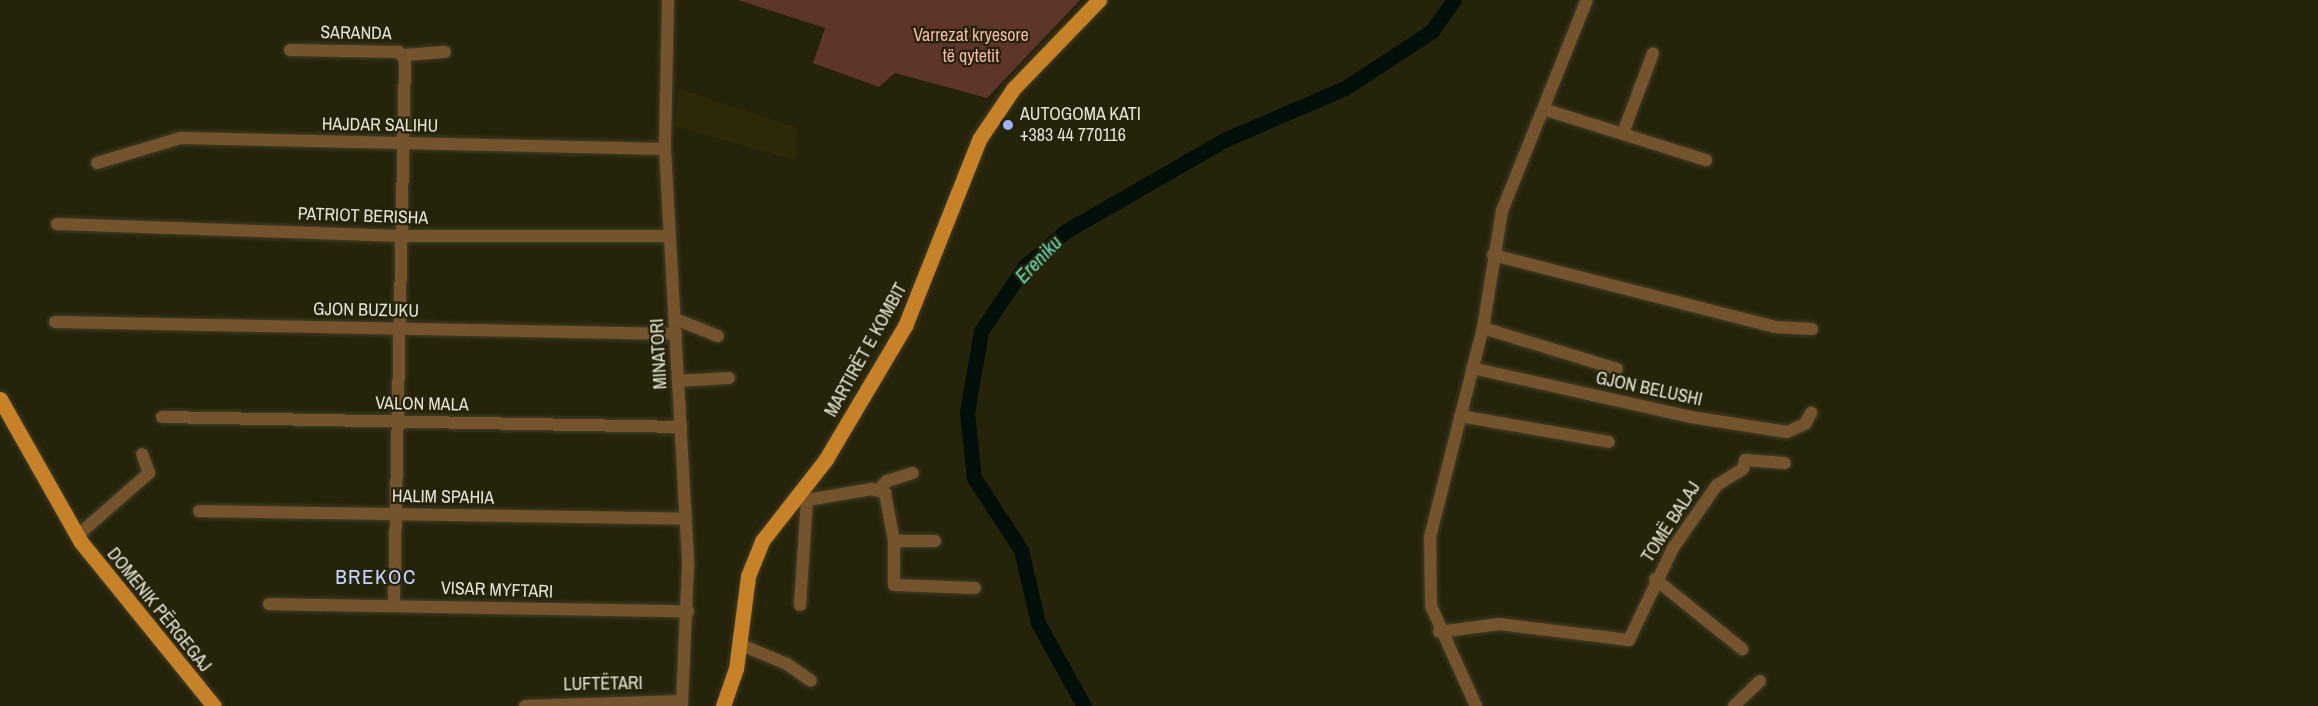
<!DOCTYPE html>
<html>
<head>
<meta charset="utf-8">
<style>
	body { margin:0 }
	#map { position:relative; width:2318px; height:706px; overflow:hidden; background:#26230b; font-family:"Archivo Narrow",sans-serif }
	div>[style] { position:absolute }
	.built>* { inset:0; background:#2d2909 }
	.green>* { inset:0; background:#5d352b }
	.river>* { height:15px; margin:-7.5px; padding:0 7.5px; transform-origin:7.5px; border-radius:7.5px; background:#001008 }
	.roads { filter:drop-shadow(0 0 2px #403e27) drop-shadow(0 0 2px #403e27) }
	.minor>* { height:12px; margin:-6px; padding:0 6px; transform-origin:6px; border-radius:6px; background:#75532d }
	.major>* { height:15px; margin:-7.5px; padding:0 7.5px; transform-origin:7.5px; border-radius:7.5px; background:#c78228 }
	.dots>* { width:16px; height:16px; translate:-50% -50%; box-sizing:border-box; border:3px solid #26230b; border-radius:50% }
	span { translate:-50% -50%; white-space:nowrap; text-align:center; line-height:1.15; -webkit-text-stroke:4.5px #26230b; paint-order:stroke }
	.street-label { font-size:18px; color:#e3e1d3 }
	.park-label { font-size:18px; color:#f4b7a8 }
	.poi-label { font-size:18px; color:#e3e1d3 }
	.left { translate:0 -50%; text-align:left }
	.water-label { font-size:20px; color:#5fd9b2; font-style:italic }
	.quarter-label { font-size:21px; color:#c6d5ff; letter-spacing:1.5px }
</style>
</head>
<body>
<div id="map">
	<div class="built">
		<div style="clip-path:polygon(678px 88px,798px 128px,795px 160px,675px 126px)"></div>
	</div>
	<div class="green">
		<div style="clip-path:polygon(738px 0,1080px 0,987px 98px,895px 73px,879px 87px,813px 63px,825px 28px)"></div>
	</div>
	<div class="river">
		<div style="left:1084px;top:706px;width:95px;rotate:-119deg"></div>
		<div style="left:1038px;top:623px;width:75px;rotate:-103.1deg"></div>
		<div style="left:1021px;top:550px;width:86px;rotate:-123.1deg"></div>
		<div style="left:974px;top:478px;width:66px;rotate:-96.1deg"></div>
		<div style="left:967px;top:412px;width:82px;rotate:-80.2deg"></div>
		<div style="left:981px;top:331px;width:78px;rotate:-55.9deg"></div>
		<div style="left:1025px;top:266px;width:54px;rotate:-40.5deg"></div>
		<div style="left:1066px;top:231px;width:182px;rotate:-29.9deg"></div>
		<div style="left:1224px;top:140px;width:132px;rotate:-23.3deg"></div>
		<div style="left:1345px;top:88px;width:104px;rotate:-33.2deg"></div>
		<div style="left:1432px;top:31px;width:38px;rotate:-55deg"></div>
	</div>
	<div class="roads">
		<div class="minor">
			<div style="left:668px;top:0;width:149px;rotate:91.2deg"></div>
			<div style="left:665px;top:149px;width:418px;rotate:86.8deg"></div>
			<div style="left:688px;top:566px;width:140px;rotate:92.5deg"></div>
			<div style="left:290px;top:50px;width:109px;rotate:1.1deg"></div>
			<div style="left:399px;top:52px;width:10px;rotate:53deg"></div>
			<div style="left:405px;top:60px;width:545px;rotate:91.16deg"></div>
			<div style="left:403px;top:55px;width:42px;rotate:-4.1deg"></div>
			<div style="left:1543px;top:109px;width:171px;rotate:17.4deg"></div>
			<div style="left:1623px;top:133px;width:85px;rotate:-69.4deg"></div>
			<div style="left:97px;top:163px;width:88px;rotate:-16.6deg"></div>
			<div style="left:181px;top:138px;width:484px;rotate:1.3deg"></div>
			<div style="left:57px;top:224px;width:344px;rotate:2deg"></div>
			<div style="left:401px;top:236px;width:268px"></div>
			<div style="left:1493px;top:255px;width:291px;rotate:14.3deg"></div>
			<div style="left:1775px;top:327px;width:37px;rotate:3deg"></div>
			<div style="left:675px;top:319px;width:46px;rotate:21.6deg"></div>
			<div style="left:55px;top:322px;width:621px;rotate:1.11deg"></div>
			<div style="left:1483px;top:328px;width:140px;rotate:17deg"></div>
			<div style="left:1472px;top:368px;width:224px;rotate:12.6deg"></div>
			<div style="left:1691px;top:417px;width:97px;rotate:8.9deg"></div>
			<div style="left:1787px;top:432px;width:20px;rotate:-24deg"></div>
			<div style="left:1805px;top:424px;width:13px;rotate:-61deg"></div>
			<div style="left:678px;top:381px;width:51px;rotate:-3.4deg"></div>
			<div style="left:1460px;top:416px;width:151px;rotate:9.9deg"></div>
			<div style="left:162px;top:417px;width:519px;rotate:1.1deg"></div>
			<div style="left:878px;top:490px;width:13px;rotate:-45deg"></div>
			<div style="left:887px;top:481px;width:27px;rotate:-17deg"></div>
			<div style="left:798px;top:496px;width:10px;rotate:24deg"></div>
			<div style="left:807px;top:500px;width:66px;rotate:-9.6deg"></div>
			<div style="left:872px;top:489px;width:14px;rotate:17deg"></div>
			<div style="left:885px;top:493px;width:49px;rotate:79.4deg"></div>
			<div style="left:894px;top:541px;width:44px;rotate:90deg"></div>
			<div style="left:894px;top:585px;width:81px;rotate:2.1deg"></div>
			<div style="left:199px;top:511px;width:487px;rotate:0.9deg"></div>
			<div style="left:77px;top:536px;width:96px;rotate:-41.2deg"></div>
			<div style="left:149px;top:473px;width:20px;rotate:-110deg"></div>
			<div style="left:894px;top:541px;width:41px"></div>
			<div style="left:1655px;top:579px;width:112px;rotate:38.8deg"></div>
			<div style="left:269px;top:604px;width:419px;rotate:1deg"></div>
			<div style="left:800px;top:605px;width:105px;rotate:-86.2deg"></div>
			<div style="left:1439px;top:632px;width:61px;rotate:-7.6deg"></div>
			<div style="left:1499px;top:624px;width:131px;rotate:7deg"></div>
			<div style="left:1629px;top:640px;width:102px;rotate:-64.4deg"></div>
			<div style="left:1673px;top:548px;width:77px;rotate:-55.1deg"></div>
			<div style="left:1717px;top:485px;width:31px;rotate:-32deg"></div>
			<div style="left:1743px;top:469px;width:9px;rotate:-77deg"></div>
			<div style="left:1745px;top:460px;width:40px;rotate:4.3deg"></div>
			<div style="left:739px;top:644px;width:52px;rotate:22.6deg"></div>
			<div style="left:787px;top:664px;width:29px;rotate:35deg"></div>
			<div style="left:525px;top:706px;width:157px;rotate:-1.8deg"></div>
			<div style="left:1476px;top:706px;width:110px;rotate:-114.2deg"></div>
			<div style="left:1431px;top:606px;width:69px;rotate:-90.8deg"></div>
			<div style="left:1430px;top:537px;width:216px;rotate:-75.8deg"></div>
			<div style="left:1483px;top:328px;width:119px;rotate:-80.8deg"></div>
			<div style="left:1502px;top:211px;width:227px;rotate:-68.1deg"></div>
			<div style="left:1734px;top:706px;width:36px;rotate:-44deg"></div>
		</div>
		<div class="major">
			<div style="left:0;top:399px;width:164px;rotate:60.5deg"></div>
			<div style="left:81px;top:542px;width:211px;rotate:51deg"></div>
			<div style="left:723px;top:706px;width:39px;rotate:-71deg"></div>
			<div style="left:736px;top:669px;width:94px;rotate:-82.6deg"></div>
			<div style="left:748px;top:576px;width:38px;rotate:-68deg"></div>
			<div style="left:762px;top:541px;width:104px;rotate:-52deg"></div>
			<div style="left:826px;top:459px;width:155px;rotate:-59.3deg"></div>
			<div style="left:905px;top:326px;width:202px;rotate:-68.3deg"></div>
			<div style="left:980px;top:138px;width:59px;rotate:-56deg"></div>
			<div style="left:1013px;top:89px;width:124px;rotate:-46deg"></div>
		</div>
	</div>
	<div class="dots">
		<div style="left:1008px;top:125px;background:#9cb4fd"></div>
	</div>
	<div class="street-label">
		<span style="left:356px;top:33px;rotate:1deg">SARANDA</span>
		<span style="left:380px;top:125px;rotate:1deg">HAJDAR SALIHU</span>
		<span style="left:363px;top:216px;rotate:2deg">PATRIOT BERISHA</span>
		<span style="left:366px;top:310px;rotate:1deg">GJON BUZUKU</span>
		<span style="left:866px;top:350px;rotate:-61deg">MARTIRËT E KOMBIT</span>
		<span style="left:659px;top:354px;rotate:-93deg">MINATORI</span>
		<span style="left:1649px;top:389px;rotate:12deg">GJON BELUSHI</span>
		<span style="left:422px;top:404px;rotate:1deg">VALON MALA</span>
		<span style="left:443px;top:497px;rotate:1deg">HALIM SPAHIA</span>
		<span style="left:1671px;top:522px;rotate:-57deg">TOMË BALAJ</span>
		<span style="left:497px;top:590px;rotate:2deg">VISAR MYFTARI</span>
		<span style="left:159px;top:610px;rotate:51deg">DOMENIK PËRGEGAJ</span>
		<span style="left:603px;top:684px;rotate:-1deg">LUFTËTARI</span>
	</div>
	<div class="park-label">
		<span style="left:971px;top:46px">Varrezat kryesore<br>të qytetit</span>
	</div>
	<div class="poi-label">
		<span class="left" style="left:1020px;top:125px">AUTOGOMA KATI<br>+383 44 770116</span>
	</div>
	<div class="water-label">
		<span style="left:1038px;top:259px;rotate:-46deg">Ereniku</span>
	</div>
	<div class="quarter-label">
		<span style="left:376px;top:577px">BREKOC</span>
	</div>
</div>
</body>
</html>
